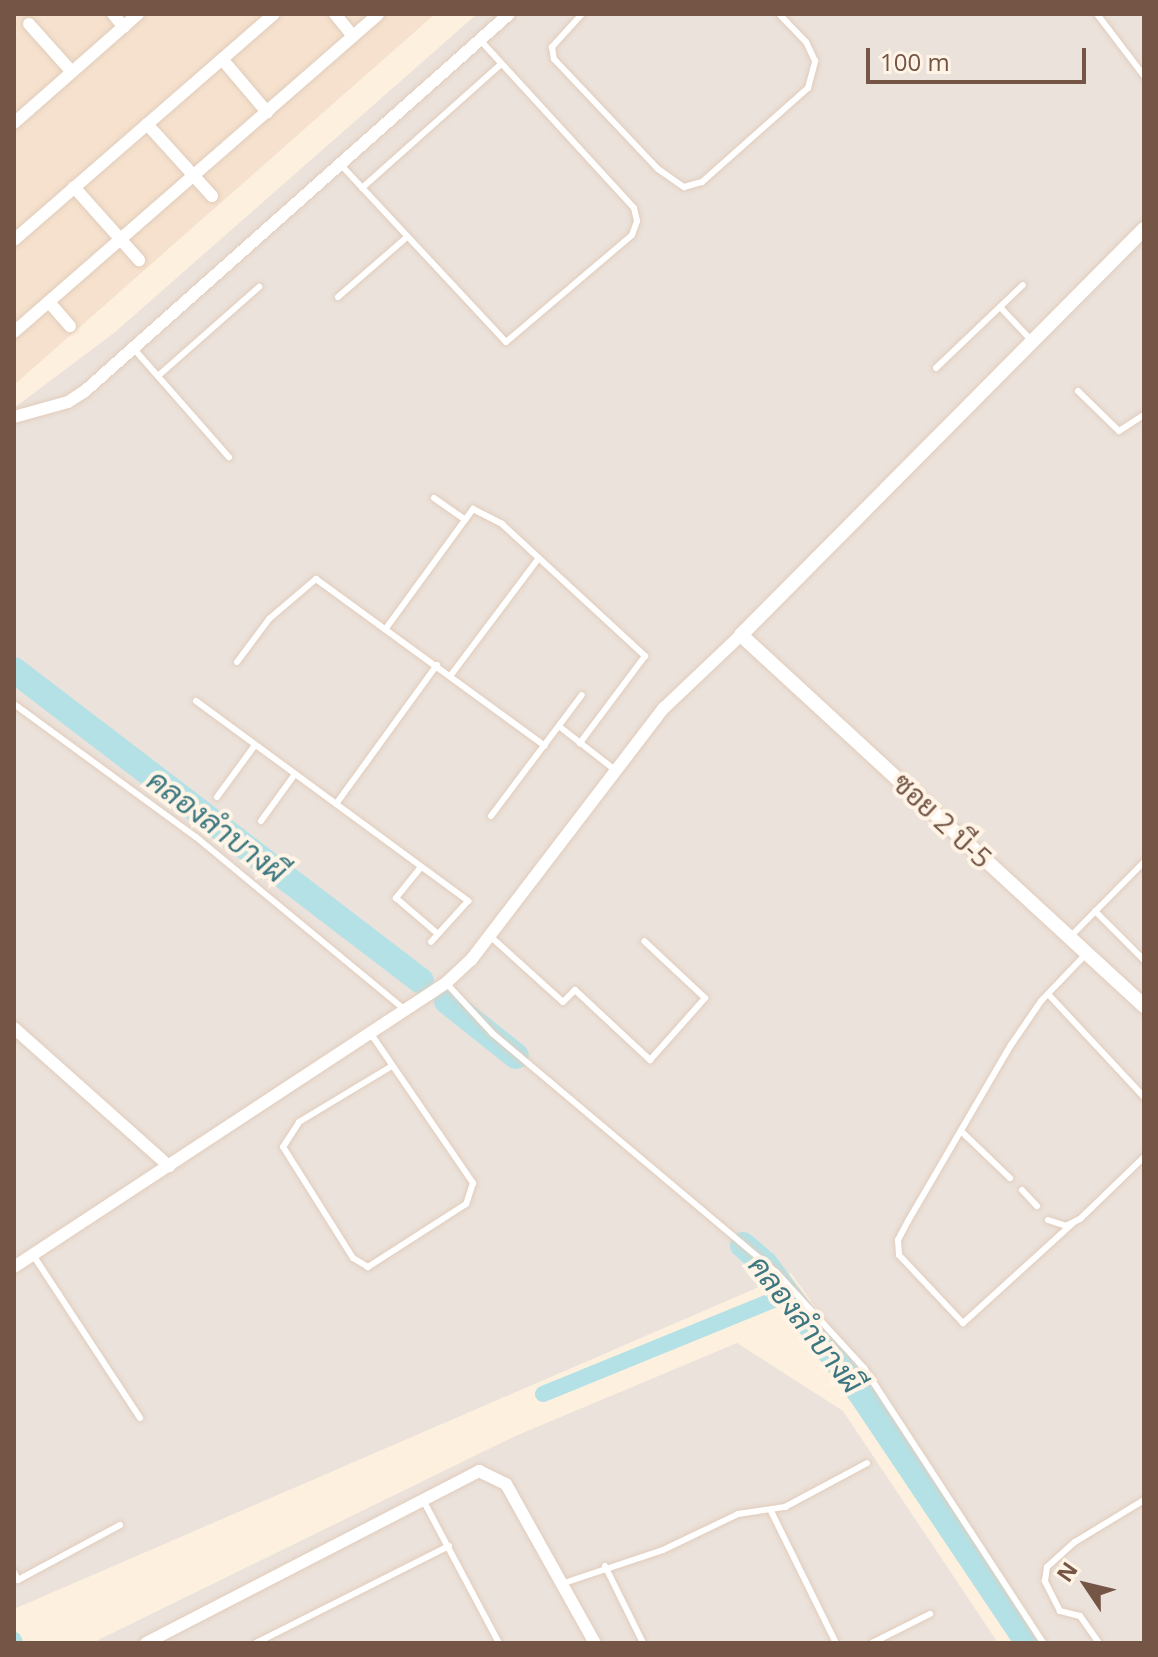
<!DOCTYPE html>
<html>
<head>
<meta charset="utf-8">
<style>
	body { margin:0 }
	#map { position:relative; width:1158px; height:1657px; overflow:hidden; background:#fdf0df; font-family:"Open Sans",Sarabun,sans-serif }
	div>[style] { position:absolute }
	.residential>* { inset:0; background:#f5e1cd }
	.industrial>* { inset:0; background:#ebe2db }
	.canal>* { height:16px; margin:-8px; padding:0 8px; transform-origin:8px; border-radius:8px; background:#b4e1e6 }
	.river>* { height:26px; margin:-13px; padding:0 13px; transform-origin:13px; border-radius:13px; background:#b4e1e6 }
	.roads { filter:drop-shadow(0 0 2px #e1ccbb) drop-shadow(0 0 2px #e1ccbb) }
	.service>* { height:6px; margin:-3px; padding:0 3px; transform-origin:3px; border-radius:3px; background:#fff }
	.minor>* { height:12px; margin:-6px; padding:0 6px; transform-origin:6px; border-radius:6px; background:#fff }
	.tertiary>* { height:14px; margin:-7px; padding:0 7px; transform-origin:7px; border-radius:7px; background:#fff }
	span { translate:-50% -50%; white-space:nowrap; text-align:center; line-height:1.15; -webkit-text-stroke:8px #fff4e6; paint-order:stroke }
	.street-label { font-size:28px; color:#745546 }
	.water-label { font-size:30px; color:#3d7881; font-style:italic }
	.frame { position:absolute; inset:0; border:16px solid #745546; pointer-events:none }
	.north { position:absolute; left:1046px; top:1545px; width:80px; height:80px; -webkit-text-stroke:6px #fff4e6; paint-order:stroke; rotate:305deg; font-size:22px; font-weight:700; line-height:32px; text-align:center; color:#745546 }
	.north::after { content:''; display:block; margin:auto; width:28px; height:36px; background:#745546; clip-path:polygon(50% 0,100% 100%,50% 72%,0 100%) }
	.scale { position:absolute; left:866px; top:48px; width:220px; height:36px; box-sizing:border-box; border:4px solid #745546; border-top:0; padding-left:10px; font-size:24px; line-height:28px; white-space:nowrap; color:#745546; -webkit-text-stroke:6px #fff4e6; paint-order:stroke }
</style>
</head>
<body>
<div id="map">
	<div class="residential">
		<div style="clip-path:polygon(14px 14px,435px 14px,14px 385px)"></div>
	</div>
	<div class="industrial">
		<div style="clip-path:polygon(477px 14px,1144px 14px,1144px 1643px,1048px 1643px,920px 1450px,791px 1273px,14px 1609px,14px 408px,114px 333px)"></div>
		<div style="clip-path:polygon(737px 1343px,843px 1411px,998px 1643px,92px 1643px,513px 1437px)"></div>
	</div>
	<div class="canal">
		<div style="left:543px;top:1394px;width:259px;rotate:-22.2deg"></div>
		<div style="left:14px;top:1640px;width:3px;rotate:72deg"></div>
	</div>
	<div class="river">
		<div style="left:14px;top:670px;width:512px;rotate:37.38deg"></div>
		<div style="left:447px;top:1001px;width:88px;rotate:38.6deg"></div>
		<div style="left:743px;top:1245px;width:29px;rotate:41deg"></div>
		<div style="left:765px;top:1264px;width:167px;rotate:53.5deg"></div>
		<div style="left:864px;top:1398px;width:295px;rotate:56.2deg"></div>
	</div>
	<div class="roads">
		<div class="service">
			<div style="left:582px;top:14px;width:45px;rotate:132.3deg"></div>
			<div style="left:552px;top:47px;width:12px;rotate:81deg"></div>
			<div style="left:554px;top:59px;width:151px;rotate:46.6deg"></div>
			<div style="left:658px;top:169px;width:32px;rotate:35deg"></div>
			<div style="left:684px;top:187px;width:19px;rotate:-16deg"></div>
			<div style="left:702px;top:182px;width:142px;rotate:-41.6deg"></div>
			<div style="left:808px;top:88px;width:28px;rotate:-75deg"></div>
			<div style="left:815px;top:61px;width:21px;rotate:-115deg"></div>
			<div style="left:806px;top:42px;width:39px;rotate:-134deg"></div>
			<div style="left:1097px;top:14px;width:78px;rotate:52.8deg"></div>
			<div style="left:341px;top:165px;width:242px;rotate:47deg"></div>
			<div style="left:506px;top:342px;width:165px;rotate:-40.3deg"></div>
			<div style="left:632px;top:235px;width:15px;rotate:-70deg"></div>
			<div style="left:637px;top:221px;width:13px;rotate:-103deg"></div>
			<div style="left:634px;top:208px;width:228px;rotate:-132.5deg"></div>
			<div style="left:362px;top:188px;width:186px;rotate:-41.7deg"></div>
			<div style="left:338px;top:297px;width:91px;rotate:-41deg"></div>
			<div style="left:1000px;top:307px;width:47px;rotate:46.7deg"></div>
			<div style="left:134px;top:349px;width:144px;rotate:48.7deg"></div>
			<div style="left:936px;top:368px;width:120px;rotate:-43.7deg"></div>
			<div style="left:158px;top:376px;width:135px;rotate:-41.4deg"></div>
			<div style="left:1078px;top:391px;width:57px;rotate:44.3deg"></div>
			<div style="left:1119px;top:431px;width:30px;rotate:-33deg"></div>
			<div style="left:434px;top:498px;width:38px;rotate:35deg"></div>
			<div style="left:465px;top:520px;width:14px;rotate:-54deg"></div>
			<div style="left:473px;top:509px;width:33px;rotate:27deg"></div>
			<div style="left:502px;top:524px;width:195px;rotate:42.7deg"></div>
			<div style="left:645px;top:656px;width:109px;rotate:126.8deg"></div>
			<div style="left:387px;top:627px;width:132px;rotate:-53.9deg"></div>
			<div style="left:237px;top:662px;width:54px;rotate:-53.3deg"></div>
			<div style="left:269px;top:619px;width:62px;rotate:-40.4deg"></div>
			<div style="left:316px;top:579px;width:283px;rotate:36.1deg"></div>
			<div style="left:451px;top:675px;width:146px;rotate:-53.1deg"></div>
			<div style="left:196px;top:701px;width:338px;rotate:36.3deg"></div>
			<div style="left:468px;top:901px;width:55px;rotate:132.1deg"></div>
			<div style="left:14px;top:704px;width:225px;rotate:36.2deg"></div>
			<div style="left:196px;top:837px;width:273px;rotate:39.6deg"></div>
			<div style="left:560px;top:727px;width:70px;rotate:38deg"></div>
			<div style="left:217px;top:797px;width:64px;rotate:-53.8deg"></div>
			<div style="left:336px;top:804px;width:172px;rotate:-54deg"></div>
			<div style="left:491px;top:816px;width:151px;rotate:-53.1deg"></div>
			<div style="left:261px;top:821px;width:58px;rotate:-54.1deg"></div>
			<div style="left:421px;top:867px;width:40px;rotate:129deg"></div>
			<div style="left:396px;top:898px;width:55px;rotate:40.6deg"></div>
			<div style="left:1095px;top:911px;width:69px;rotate:45deg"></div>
			<div style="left:490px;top:936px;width:98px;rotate:42.1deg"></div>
			<div style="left:563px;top:1002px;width:17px;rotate:-45deg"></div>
			<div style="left:575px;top:990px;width:103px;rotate:43deg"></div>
			<div style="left:650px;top:1060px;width:83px;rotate:-48.4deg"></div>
			<div style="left:705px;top:998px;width:83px;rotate:-136.9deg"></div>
			<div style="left:1070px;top:937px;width:105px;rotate:-45.4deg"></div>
			<div style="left:447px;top:984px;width:67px;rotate:47.4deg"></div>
			<div style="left:492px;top:1033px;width:371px;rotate:40.1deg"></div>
			<div style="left:776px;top:1272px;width:130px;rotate:47.5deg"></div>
			<div style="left:864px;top:1368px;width:328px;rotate:56.9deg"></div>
			<div style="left:1048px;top:994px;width:141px;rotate:47deg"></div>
			<div style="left:371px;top:1034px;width:181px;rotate:55.6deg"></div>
			<div style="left:473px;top:1183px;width:22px;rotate:108deg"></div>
			<div style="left:466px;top:1204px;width:117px;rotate:147.3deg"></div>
			<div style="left:368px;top:1267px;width:17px;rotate:-149deg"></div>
			<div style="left:353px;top:1258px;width:131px;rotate:-122.2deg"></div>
			<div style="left:283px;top:1147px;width:30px;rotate:-57deg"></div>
			<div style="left:299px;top:1122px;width:109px;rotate:-31.1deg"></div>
			<div style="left:961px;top:1131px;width:68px;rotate:43.8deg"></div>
			<div style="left:1022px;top:1190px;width:22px;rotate:47deg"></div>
			<div style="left:1048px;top:1220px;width:19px;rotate:18deg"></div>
			<div style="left:1066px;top:1226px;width:16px;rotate:-27deg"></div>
			<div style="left:1080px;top:1219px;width:89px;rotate:-44.1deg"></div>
			<div style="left:1073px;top:1223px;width:149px;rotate:137.7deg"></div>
			<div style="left:963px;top:1323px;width:93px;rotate:-133.3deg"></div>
			<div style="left:899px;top:1255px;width:15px;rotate:-94deg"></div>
			<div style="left:898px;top:1240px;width:21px;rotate:-62deg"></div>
			<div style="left:908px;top:1221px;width:204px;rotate:-59.7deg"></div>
			<div style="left:1011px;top:1045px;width:53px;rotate:-55.7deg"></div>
			<div style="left:1041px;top:1001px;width:66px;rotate:-46.2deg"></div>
			<div style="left:33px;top:1255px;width:195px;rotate:56.7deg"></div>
			<div style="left:423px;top:1500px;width:162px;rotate:62deg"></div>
			<div style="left:771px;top:1511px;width:147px;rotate:63.8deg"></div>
			<div style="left:605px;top:1566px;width:86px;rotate:63.7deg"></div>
			<div style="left:14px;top:1572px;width:9px;rotate:63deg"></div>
			<div style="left:18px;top:1580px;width:116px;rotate:-28.3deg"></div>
			<div style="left:564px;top:1583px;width:104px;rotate:-18.4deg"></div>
			<div style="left:663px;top:1550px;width:83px;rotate:-25.6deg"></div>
			<div style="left:738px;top:1514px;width:48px;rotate:-8.5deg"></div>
			<div style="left:785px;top:1507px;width:93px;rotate:-28.2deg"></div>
			<div style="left:256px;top:1643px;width:216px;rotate:-26.7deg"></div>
			<div style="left:872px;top:1643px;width:65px;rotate:-26.6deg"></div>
			<div style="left:1099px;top:1643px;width:33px;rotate:-125deg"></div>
			<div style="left:1080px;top:1616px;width:21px;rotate:-166deg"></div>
			<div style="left:1060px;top:1611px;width:34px;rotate:-117deg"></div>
			<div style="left:1045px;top:1581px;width:14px;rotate:-82deg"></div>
			<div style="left:1047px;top:1567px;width:38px;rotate:-42deg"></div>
			<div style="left:1075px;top:1542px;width:81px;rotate:-31.3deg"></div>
		</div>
		<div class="minor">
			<div style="left:113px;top:14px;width:17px;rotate:50deg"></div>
			<div style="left:335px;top:14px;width:28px;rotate:51deg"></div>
			<div style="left:29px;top:24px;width:64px;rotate:48.1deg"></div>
			<div style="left:222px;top:59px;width:70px;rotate:49.7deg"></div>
			<div style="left:14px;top:123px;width:165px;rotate:-41.3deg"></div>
			<div style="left:147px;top:124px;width:97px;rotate:47.9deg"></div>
			<div style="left:74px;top:187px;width:98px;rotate:48.3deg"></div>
			<div style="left:14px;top:240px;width:344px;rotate:-41deg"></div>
			<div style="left:49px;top:302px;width:32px;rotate:49deg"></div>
			<div style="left:14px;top:332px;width:483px;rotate:-41.1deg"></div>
			<div style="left:14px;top:417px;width:56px;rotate:-15.5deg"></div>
			<div style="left:68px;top:402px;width:20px;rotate:-33deg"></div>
			<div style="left:85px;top:391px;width:567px;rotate:-41.64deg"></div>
			<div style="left:14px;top:1028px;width:208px;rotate:41.7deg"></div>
			<div style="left:14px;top:1267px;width:517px;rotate:-33.32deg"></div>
			<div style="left:446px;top:983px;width:34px;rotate:-43deg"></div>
			<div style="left:471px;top:960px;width:317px;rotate:-52.6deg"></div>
			<div style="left:664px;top:708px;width:106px;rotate:-43.5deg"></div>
			<div style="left:146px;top:1643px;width:375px;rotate:-27.3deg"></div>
			<div style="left:479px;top:1471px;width:30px;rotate:26deg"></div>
			<div style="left:506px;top:1484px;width:182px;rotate:60.8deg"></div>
		</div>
		<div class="tertiary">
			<div style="left:1144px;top:229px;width:572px;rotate:134.79deg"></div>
			<div style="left:741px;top:635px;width:548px;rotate:42.63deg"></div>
		</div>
	</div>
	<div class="street-label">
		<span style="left:943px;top:820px;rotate:43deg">ซอย 2 บี-5</span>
	</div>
	<div class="water-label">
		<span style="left:217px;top:826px;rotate:37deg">คลองลำบางผี</span>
		<span style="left:806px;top:1324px;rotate:52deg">คลองลำบางผี</span>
	</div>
	<div class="frame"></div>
	<div class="north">N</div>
	<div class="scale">100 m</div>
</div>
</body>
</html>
